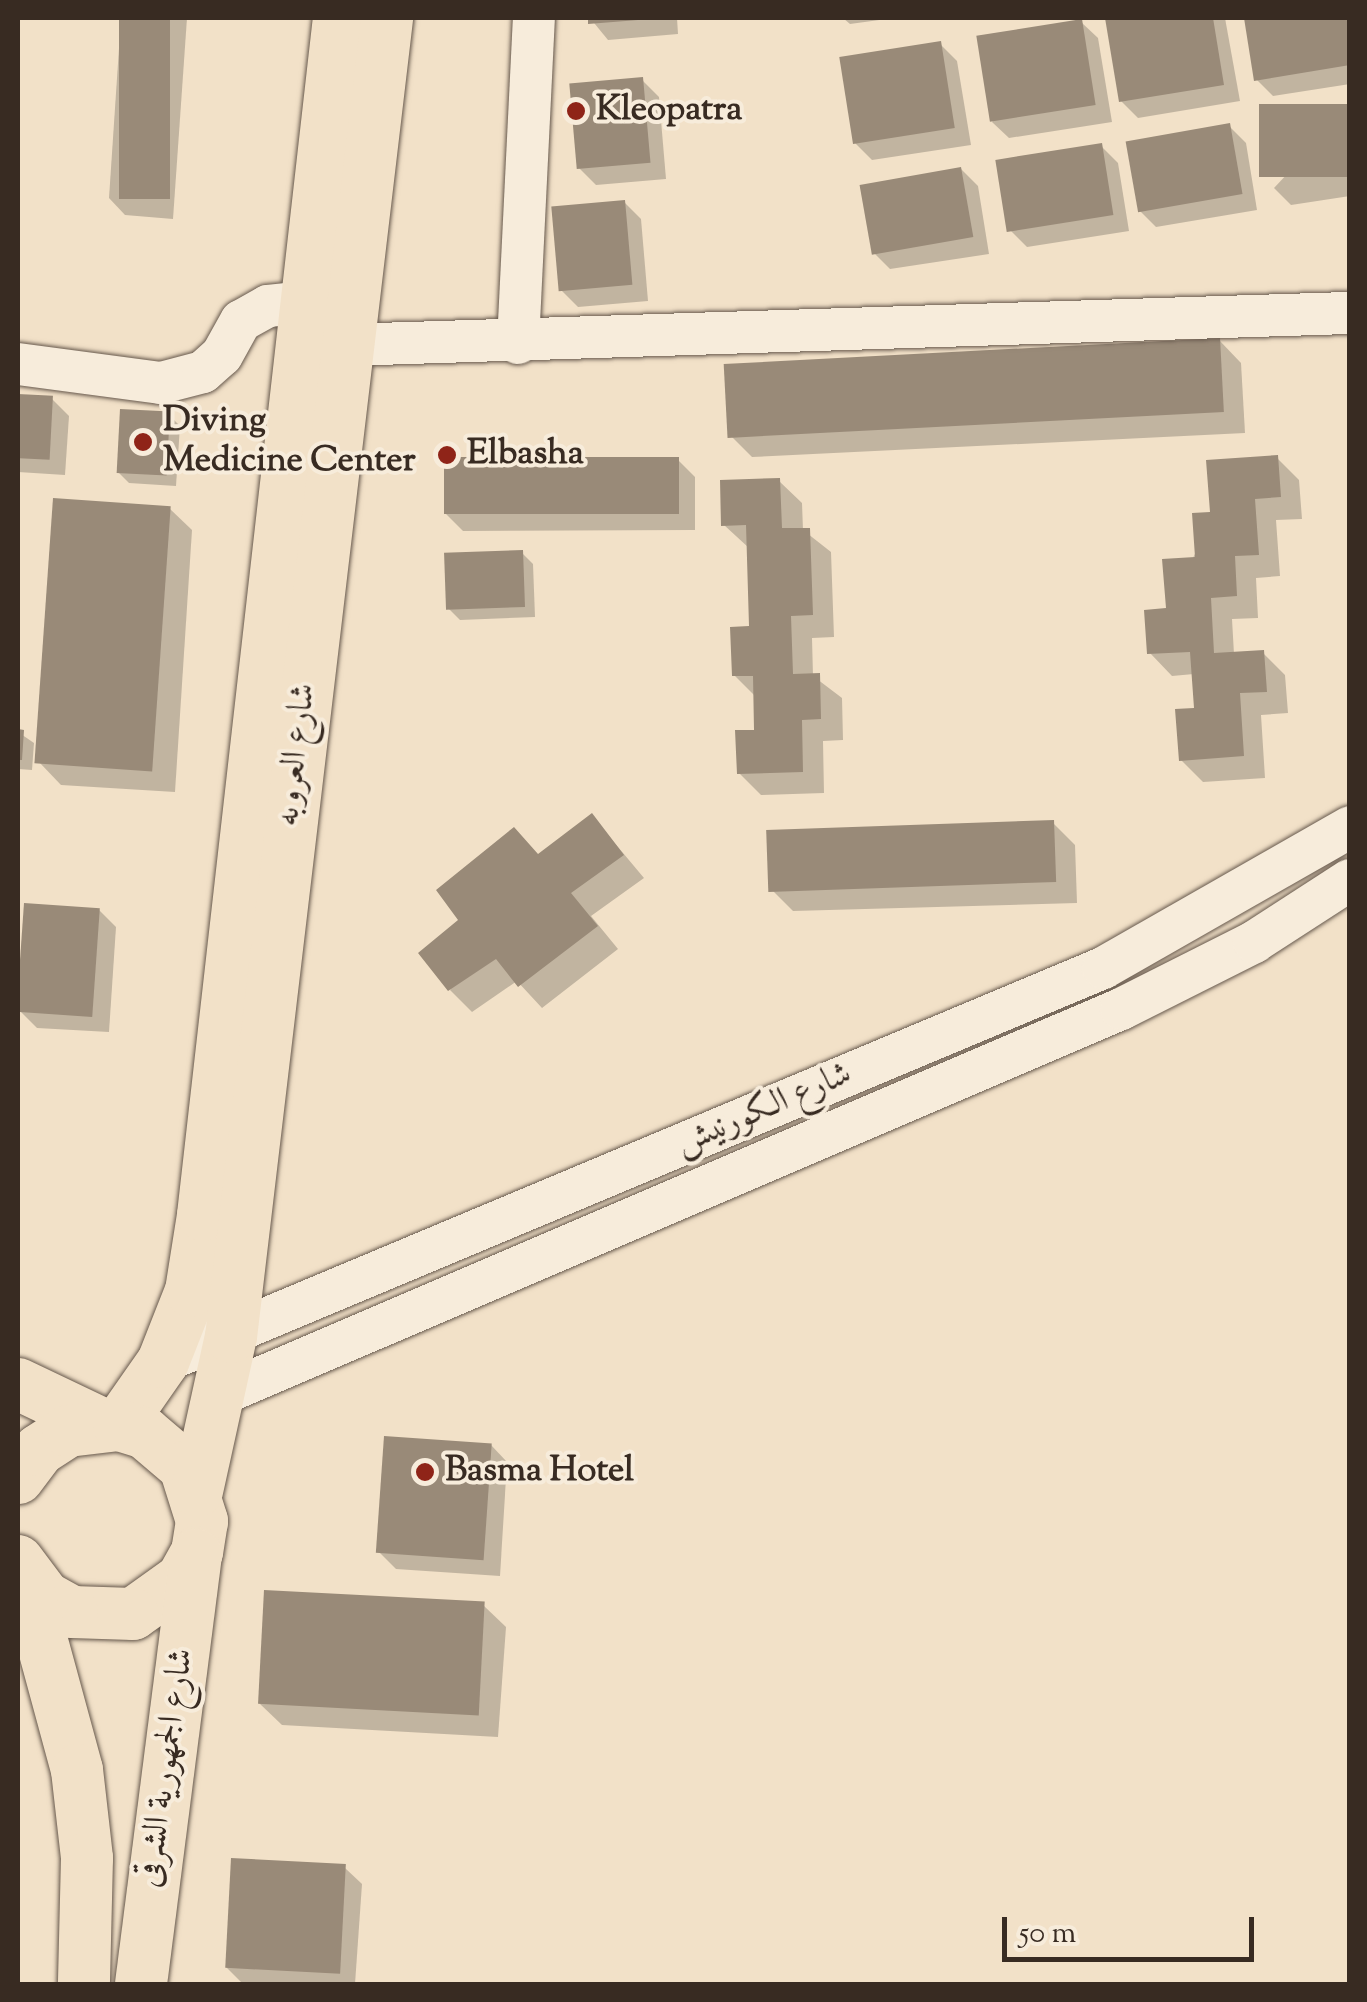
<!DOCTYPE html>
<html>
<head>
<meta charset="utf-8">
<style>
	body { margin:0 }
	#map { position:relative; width:1367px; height:2002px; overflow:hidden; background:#f2e1c8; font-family:"Sorts Mill Goudy",Amiri,serif }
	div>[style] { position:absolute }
	.shadow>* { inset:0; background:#0003 }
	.building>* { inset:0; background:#998a78; transform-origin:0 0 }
	.roads { filter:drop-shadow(0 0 2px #66584c) drop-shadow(0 0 2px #66584c) }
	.minor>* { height:42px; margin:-21px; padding:0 21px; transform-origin:21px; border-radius:21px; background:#f7ecdb }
	.major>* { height:52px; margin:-26px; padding:0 26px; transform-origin:26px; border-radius:26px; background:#f2e1c8 }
	.dots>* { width:28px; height:28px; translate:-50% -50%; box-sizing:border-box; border:5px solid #f7ecdb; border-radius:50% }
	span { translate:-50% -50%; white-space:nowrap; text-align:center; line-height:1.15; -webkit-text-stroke:8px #f7ecdb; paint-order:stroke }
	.poi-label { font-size:35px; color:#382b22; font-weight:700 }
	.left { translate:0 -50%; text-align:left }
	.street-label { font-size:35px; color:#382b22 }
	.frame { position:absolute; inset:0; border:20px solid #382b22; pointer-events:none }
	.scale { position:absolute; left:1002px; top:1917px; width:252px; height:45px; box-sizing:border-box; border:5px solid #382b22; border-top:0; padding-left:12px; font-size:30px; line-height:35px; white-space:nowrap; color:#382b22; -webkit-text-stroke:8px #f7ecdb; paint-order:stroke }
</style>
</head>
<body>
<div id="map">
	<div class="shadow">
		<div style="clip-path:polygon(121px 18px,187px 18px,173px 219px,125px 215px,109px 198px)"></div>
		<div style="clip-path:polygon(590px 18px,677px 18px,678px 34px,608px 40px)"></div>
		<div style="clip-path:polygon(843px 18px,894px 18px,850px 24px)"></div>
		<div style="clip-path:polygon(1107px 18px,1225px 18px,1240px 101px,1138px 118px,1121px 101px)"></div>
		<div style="clip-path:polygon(1246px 18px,1350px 18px,1350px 84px,1273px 96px,1256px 79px)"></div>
		<div style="clip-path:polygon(1081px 22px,1098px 38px,1112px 122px,1009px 138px,992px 122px)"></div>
		<div style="clip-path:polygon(940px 44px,957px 61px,971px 145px,872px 160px,855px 143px)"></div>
		<div style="clip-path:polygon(642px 80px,659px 97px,666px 179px,596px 185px,579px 168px)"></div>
		<div style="clip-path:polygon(1350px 107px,1350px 196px,1291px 205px,1274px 188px)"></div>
		<div style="clip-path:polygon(1229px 126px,1246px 143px,1257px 210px,1156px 227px,1139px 210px)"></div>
		<div style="clip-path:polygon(1101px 146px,1118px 163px,1129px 231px,1027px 247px,1010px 230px)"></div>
		<div style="clip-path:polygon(961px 169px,978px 186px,989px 254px,890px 269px,873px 252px)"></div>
		<div style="clip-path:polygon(624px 202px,641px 219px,648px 301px,578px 307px,561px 290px)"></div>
		<div style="clip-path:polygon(1219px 340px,1241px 363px,1245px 433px,752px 457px,730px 435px)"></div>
		<div style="clip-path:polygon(18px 397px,52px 399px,69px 416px,65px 475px,18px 472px)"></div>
		<div style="clip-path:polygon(169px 415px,180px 426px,176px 486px,129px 483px,118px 472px)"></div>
		<div style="clip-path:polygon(1277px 458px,1299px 480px,1302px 519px,1276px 520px,1280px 576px,1256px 578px,1258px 618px,1232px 619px,1234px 654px,1263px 653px,1285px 675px,1288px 713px,1261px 715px,1265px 778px,1203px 782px,1181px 760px,1196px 711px,1194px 674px,1172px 676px,1150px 653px,1213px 514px)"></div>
		<div style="clip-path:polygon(678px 460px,695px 477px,695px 530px,463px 531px,446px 514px)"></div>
		<div style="clip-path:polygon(779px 481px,802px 503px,803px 530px,831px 552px,834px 637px,812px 638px,813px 676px,842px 698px,843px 740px,823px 741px,824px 793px,761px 795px,739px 773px,757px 732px,756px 697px,734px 675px,752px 629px,749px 548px,724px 525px)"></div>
		<div style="clip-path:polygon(169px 508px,192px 530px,175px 792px,61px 785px,39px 762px)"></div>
		<div style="clip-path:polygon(522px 553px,533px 564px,535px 617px,460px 620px,449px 609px)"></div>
		<div style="clip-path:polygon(18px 732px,34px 743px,32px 770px,18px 769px)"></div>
		<div style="clip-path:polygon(592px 816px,644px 878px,591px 916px,618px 949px,542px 1008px,517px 981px,472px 1012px,450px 990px,540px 856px)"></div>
		<div style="clip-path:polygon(1053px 823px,1075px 845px,1077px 903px,793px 911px,771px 889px)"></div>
		<div style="clip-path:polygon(99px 910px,116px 927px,109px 1032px,37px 1028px,20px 1011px)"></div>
		<div style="clip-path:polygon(491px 1445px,507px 1462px,500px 1576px,396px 1569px,379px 1552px)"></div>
		<div style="clip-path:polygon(483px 1605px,506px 1627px,498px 1737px,282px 1725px,259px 1703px)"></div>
		<div style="clip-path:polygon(345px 1868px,362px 1884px,355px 1984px,243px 1984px,226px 1967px)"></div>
	</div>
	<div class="building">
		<div style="left:119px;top:18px;width:51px;height:181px"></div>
		<div style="clip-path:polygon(588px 18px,638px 18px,638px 20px,588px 24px)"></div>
		<div style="clip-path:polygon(1105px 18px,1213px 18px,1224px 85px,1119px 102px)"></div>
		<div style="clip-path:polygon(1244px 18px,1350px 18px,1350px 65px,1254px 81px)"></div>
		<div style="left:1082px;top:19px;width:87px;height:107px;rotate:81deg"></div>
		<div style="left:941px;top:41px;width:88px;height:103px;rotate:81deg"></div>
		<div style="left:643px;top:77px;width:86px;height:74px;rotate:85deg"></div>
		<div style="left:1350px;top:104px;width:73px;height:91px;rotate:90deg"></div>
		<div style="left:1230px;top:123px;width:72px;height:106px;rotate:80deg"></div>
		<div style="left:1102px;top:143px;width:73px;height:108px;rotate:81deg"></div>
		<div style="left:961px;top:167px;width:71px;height:103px;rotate:80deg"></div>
		<div style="left:625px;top:200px;width:85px;height:74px;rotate:85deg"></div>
		<div style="left:1220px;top:338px;width:74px;height:497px;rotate:87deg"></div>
		<div style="left:18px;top:394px;width:35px;height:64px;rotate:3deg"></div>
		<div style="left:120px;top:409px;width:50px;height:64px;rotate:3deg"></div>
		<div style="clip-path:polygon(1278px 455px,1281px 497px,1255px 499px,1259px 555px,1235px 556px,1237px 596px,1211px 598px,1214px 653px,1264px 650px,1267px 692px,1240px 693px,1244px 756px,1179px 761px,1175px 709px,1194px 708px,1190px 652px,1147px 654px,1144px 610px,1166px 608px,1162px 559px,1195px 557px,1192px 513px,1210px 512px,1206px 460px)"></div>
		<div style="left:679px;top:457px;width:57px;height:235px;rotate:90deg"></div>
		<div style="clip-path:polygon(780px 478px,782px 528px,810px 528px,813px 615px,791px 616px,793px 674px,820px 673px,821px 719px,802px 720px,803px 772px,737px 774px,735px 730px,754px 730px,753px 676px,732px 676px,730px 627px,749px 626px,746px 525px,721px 526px,720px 480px)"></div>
		<div style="left:53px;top:498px;width:118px;height:266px;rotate:4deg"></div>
		<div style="left:523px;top:550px;width:57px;height:79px;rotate:88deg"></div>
		<div style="clip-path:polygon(18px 729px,24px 730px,22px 760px,18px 760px)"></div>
		<div style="clip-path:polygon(592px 813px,624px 855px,571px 893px,598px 926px,518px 987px,496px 959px,448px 991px,418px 953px,458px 920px,436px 890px,514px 827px,538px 854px)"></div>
		<div style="left:1054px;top:820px;width:62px;height:288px;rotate:88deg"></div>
		<div style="left:24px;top:903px;width:76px;height:109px;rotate:4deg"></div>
		<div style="left:384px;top:1436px;width:108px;height:117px;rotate:4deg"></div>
		<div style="left:264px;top:1590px;width:221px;height:114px;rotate:3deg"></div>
		<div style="left:231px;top:1858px;width:115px;height:110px;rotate:3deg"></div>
	</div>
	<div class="roads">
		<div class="minor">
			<div style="left:518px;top:343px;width:325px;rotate:-87.2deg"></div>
			<div style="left:346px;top:345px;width:1005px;rotate:-1.83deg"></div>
			<div style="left:18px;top:364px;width:144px;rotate:7.6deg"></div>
			<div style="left:161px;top:383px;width:43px;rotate:-14.7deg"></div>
			<div style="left:203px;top:372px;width:25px;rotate:-42deg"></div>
			<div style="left:222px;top:355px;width:39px;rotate:-61deg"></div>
			<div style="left:241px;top:321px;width:31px;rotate:-29deg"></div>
			<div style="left:268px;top:306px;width:39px;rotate:-6deg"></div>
			<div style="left:163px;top:1362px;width:1019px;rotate:-22.74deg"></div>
			<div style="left:1103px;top:968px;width:284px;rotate:-29.7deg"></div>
			<div style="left:220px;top:1395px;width:980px;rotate:-23.19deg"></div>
			<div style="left:1121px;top:1009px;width:149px;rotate:-26.7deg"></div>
			<div style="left:1254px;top:942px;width:114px;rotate:-32.9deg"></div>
		</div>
		<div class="major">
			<div style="left:18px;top:1384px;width:93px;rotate:25.5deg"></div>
			<div style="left:119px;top:1425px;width:77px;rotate:-55.1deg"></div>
			<div style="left:163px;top:1362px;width:76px;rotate:-68.5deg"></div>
			<div style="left:191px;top:1291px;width:77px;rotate:-81deg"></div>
			<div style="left:203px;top:1215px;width:1205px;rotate:-83.52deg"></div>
			<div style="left:18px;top:1478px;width:35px;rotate:-53deg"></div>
			<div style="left:39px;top:1450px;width:35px;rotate:-33deg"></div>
			<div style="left:68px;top:1431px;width:51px;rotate:-6.7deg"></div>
			<div style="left:119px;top:1425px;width:27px;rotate:17deg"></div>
			<div style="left:145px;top:1433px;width:52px;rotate:40.4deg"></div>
			<div style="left:185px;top:1467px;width:57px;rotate:72.5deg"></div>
			<div style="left:202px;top:1521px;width:31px;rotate:99deg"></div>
			<div style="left:197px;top:1552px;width:31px;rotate:119deg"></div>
			<div style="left:182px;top:1579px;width:60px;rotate:144.5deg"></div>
			<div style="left:133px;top:1614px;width:61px;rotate:-178.1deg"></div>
			<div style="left:72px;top:1612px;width:31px;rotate:-151deg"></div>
			<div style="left:45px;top:1597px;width:45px;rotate:-126.9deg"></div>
			<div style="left:197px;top:1491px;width:158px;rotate:-77.6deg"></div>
			<div style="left:231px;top:1337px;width:1328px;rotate:-83.25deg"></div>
			<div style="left:24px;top:1575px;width:202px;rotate:74.8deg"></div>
			<div style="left:77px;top:1770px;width:89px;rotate:83.5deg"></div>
			<div style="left:87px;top:1858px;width:126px;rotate:91.4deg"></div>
			<div style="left:141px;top:1984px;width:433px;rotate:-82.7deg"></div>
		</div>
	</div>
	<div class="dots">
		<div style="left:576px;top:111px;background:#8f2418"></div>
		<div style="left:143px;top:442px;background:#8f2418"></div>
		<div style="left:447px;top:455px;background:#8f2418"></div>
		<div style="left:425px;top:1472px;background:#8f2418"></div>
	</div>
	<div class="poi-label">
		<span class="left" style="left:596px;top:111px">Kleopatra</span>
		<span class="left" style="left:163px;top:442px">Diving<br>Medicine Center</span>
		<span class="left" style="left:467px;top:455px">Elbasha</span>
		<span class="left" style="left:445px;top:1472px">Basma Hotel</span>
	</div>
	<div class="street-label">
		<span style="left:297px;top:755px;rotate:-83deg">شارع العروبه</span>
		<span style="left:764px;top:1110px;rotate:-23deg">شارع الكورنيش</span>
		<span style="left:167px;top:1768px;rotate:-82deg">شارع الجمهورية الشرقى</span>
	</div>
	<div class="frame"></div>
	<div class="scale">50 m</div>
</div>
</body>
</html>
